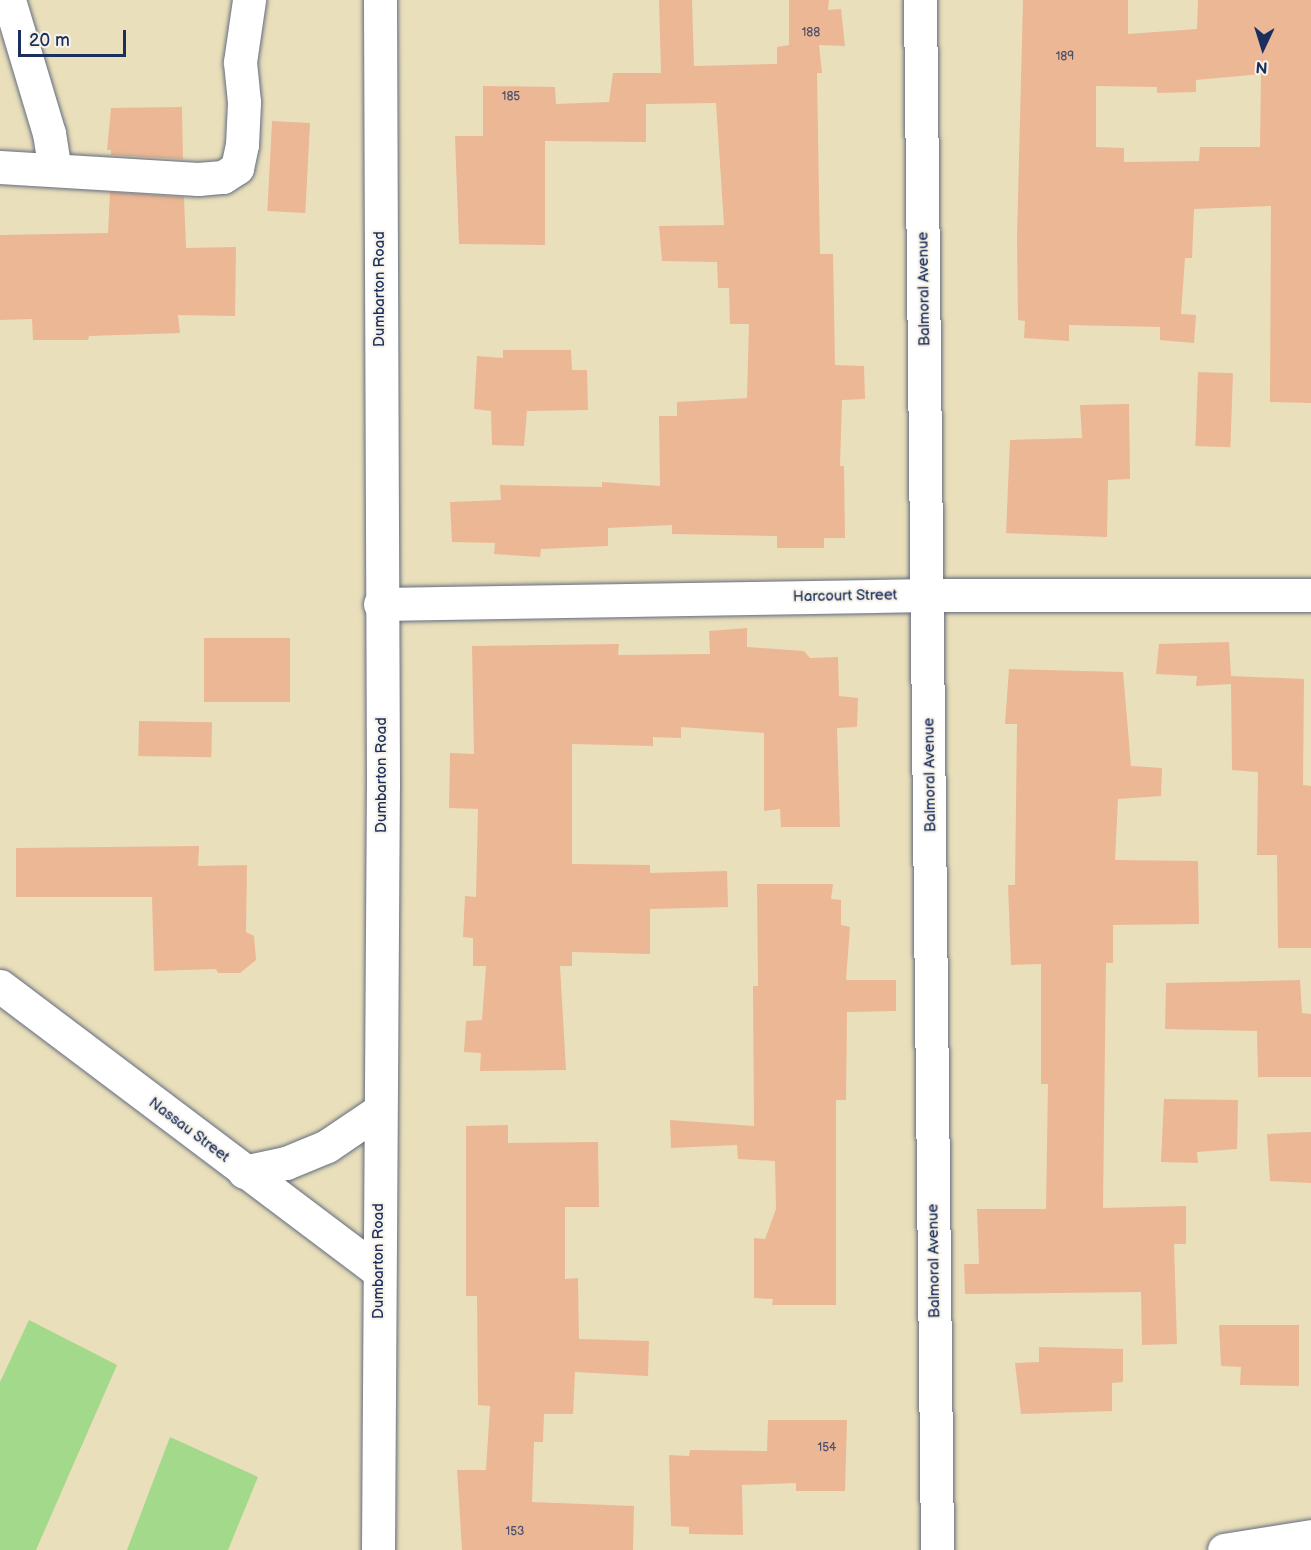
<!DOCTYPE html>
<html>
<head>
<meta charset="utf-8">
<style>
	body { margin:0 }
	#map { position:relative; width:1311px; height:1550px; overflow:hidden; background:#eadfbb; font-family:"Balsamiq Sans",sans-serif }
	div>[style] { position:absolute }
	.green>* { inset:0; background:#a3d98a }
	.building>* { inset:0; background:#ecb795; transform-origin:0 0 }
	.roads { filter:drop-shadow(0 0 2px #636d7f) drop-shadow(0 0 2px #636d7f) }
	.minor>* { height:33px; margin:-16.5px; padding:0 16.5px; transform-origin:16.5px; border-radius:16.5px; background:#fff }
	span { translate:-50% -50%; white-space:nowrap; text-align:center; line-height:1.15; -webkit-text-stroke:4.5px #f7f3e8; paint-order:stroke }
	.number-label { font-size:12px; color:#4f516c }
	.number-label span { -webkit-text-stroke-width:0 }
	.street-label { font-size:15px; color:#1b2f5e }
	.north { position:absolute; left:1233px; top:18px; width:60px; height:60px; -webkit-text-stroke:4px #f7f3e8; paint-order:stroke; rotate:184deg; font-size:16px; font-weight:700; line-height:24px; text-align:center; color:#1b2f5e }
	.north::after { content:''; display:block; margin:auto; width:21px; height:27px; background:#1b2f5e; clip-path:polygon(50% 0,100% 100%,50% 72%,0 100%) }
	.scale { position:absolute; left:18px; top:30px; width:108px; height:27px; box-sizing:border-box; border:3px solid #1b2f5e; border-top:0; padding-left:8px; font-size:18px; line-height:21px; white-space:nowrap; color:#1b2f5e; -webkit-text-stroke:4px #f7f3e8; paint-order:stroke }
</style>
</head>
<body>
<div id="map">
	<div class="green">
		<div style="clip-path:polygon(29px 1320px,117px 1365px,36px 1550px,0 1550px,0 1382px)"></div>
		<div style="clip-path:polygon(170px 1437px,258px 1477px,228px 1550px,127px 1550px)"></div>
	</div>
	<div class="building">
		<div style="clip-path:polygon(659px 0,692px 0,694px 66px,777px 64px,777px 47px,789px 45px,789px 0,829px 0,828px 10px,841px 9px,845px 46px,819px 45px,822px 73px,817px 73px,820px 254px,833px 254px,835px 365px,864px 366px,865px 399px,842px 400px,840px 466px,844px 466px,845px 538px,824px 538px,824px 548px,777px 548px,777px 536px,672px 534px,672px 525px,608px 528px,608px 546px,541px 549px,540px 557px,494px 554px,495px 543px,452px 542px,450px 502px,501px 500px,500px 485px,602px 487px,602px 482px,660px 486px,659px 416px,677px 416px,677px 402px,747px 398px,749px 324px,730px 324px,729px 288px,718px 288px,717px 262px,662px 261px,659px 226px,724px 225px,716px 103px,646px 104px,646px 142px,545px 141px,545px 245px,459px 244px,455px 136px,483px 136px,483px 86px,555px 87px,556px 104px,609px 102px,613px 73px,661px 73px)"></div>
		<div style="clip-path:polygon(evenodd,1023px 0,1128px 0,1128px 34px,1197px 29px,1198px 0,1311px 0,1311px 403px,1270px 402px,1271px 206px,1194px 209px,1192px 258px,1185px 258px,1181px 314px,1196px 315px,1194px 343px,1160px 340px,1160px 327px,1069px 325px,1069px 341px,1024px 338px,1025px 321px,1018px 320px,1017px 238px,1023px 0,1261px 74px,1260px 147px,1200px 147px,1199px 161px,1124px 162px,1124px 148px,1096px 147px,1096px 86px,1157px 87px,1157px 93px,1196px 92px,1196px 80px,1261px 74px)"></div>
		<div style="clip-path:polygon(182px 107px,183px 159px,111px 155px,111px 150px,107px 150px,111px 108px)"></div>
		<div style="left:310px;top:123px;width:90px;height:38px;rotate:93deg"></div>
		<div style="clip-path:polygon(110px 192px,184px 197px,186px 248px,236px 247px,235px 316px,178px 315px,180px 333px,89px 336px,88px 340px,33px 340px,32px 319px,0 320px,0 235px,108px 233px)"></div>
		<div style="clip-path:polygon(503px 350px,571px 350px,572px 370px,587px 370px,588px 410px,527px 411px,524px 446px,492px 445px,491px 411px,474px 409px,477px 356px,503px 358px)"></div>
		<div style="left:1198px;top:372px;width:35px;height:74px;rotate:2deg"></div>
		<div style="clip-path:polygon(1129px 404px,1130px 479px,1108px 480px,1107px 537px,1006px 533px,1010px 440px,1082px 438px,1080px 405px)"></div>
		<div style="clip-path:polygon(747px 628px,747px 647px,804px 651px,810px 658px,838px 657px,839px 696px,858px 698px,857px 727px,837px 728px,840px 827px,781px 827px,780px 809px,764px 811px,764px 733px,681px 727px,681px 738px,653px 737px,653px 746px,572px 744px,572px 864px,650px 865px,650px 873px,727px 871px,728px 907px,650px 909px,650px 954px,572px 952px,572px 966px,560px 966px,566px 1070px,480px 1071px,481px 1053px,464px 1052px,466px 1021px,482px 1020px,486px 966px,473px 966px,473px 938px,463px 937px,465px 896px,476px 897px,478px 809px,449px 808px,450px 753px,474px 754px,472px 646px,619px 644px,618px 655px,710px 654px,709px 631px)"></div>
		<div style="left:290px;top:638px;width:64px;height:86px;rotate:90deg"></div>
		<div style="clip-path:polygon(1229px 642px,1231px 676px,1304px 679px,1303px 785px,1311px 786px,1311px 948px,1278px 948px,1277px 855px,1257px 855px,1258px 772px,1232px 770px,1231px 684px,1196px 686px,1197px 676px,1156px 674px,1159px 644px)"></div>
		<div style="clip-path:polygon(1009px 669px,1123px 672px,1131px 766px,1162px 768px,1161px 796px,1118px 799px,1115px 860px,1198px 861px,1199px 924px,1113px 925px,1113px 963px,1106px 963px,1103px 1208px,1186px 1206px,1186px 1244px,1174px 1244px,1177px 1344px,1142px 1345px,1141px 1292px,965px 1294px,964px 1264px,979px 1264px,977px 1209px,1046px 1209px,1048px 1084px,1041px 1084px,1041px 964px,1011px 965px,1008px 885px,1015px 885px,1017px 724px,1005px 724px)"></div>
		<div style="left:139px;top:721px;width:73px;height:35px;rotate:1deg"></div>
		<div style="clip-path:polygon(199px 846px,198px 866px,247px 865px,246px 932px,254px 936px,256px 960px,240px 973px,218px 973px,216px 969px,154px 971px,152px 897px,16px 897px,16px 848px)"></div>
		<div style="clip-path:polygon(757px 884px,833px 884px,831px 899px,841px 900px,841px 925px,850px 927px,846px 980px,896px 980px,896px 1011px,847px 1012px,846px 1100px,836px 1100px,836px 1305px,772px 1305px,773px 1299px,754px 1298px,754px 1238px,765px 1239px,776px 1209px,775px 1161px,738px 1159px,737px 1145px,671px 1148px,670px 1120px,754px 1126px,753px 986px,758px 986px)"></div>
		<div style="clip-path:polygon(1300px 980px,1302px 1013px,1311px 1014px,1311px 1077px,1258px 1077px,1257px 1031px,1165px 1029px,1166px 983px)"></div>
		<div style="clip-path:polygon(1164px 1099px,1238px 1100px,1237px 1149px,1197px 1152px,1198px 1163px,1161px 1162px)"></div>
		<div style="clip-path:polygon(508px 1125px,508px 1143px,598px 1142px,599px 1207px,565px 1207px,565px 1279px,578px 1278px,579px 1339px,649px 1341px,648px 1376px,575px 1372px,573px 1414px,544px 1414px,543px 1442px,534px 1442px,532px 1502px,634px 1506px,633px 1550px,462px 1550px,457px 1470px,486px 1470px,490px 1406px,478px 1405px,477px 1296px,466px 1296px,466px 1126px)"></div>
		<div style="clip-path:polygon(1311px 1132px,1311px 1183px,1270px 1181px,1267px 1134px)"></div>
		<div style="clip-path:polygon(1219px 1325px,1299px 1325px,1299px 1386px,1240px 1385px,1241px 1367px,1221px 1366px)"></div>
		<div style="clip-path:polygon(1039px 1347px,1123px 1349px,1123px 1382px,1112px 1383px,1112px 1411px,1021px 1414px,1015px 1363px,1039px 1362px)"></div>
		<div style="clip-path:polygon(768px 1420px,847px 1420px,845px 1491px,796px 1491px,796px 1483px,742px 1485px,743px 1535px,689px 1534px,689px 1527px,671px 1526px,669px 1455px,689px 1456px,690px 1450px,767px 1451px)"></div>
	</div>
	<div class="roads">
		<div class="minor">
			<div style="left:9px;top:0;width:139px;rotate:73.3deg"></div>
			<div style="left:49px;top:133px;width:36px;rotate:81deg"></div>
			<div style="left:920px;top:0;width:1550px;rotate:89.37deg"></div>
			<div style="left:0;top:167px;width:198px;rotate:3.5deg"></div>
			<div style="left:198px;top:179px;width:25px;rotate:-5deg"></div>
			<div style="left:223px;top:177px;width:17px;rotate:-33deg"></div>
			<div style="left:237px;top:168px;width:24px;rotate:-78deg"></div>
			<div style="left:242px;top:145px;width:43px;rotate:-87.3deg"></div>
			<div style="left:244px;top:102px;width:40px;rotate:-95.7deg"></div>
			<div style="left:240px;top:62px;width:63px;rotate:-81.7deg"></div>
			<div style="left:380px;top:604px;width:548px;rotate:-0.94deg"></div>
			<div style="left:928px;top:595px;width:383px"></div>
			<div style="left:0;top:986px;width:475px;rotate:37deg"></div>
			<div style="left:244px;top:1172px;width:43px;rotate:-12.1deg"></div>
			<div style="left:286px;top:1163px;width:44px;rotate:-22.5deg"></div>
			<div style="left:327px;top:1146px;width:64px;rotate:-34.2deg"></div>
			<div style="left:378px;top:1550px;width:764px;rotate:-89.63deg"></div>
			<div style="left:383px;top:786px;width:786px;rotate:-90.22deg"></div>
			<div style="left:1224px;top:1550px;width:88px;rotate:-9.1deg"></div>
		</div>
	</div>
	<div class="number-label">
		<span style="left:811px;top:33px">188</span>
		<span style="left:1065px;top:57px">189</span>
		<span style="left:511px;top:97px">185</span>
		<span style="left:827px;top:1448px">154</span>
		<span style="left:515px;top:1532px">153</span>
	</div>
	<div class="street-label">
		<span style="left:380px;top:289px;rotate:-90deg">Dumbarton Road</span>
		<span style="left:924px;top:289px;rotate:-91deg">Balmoral Avenue</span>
		<span style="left:845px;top:596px;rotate:-1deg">Harcourt Street</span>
		<span style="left:382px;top:775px;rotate:-90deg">Dumbarton Road</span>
		<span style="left:930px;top:775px;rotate:-91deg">Balmoral Avenue</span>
		<span style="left:189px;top:1130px;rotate:37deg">Nassau Street</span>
		<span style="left:379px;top:1261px;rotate:-90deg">Dumbarton Road</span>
		<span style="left:934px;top:1261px;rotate:-91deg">Balmoral Avenue</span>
	</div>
	<div class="north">N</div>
	<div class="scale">20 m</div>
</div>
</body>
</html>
